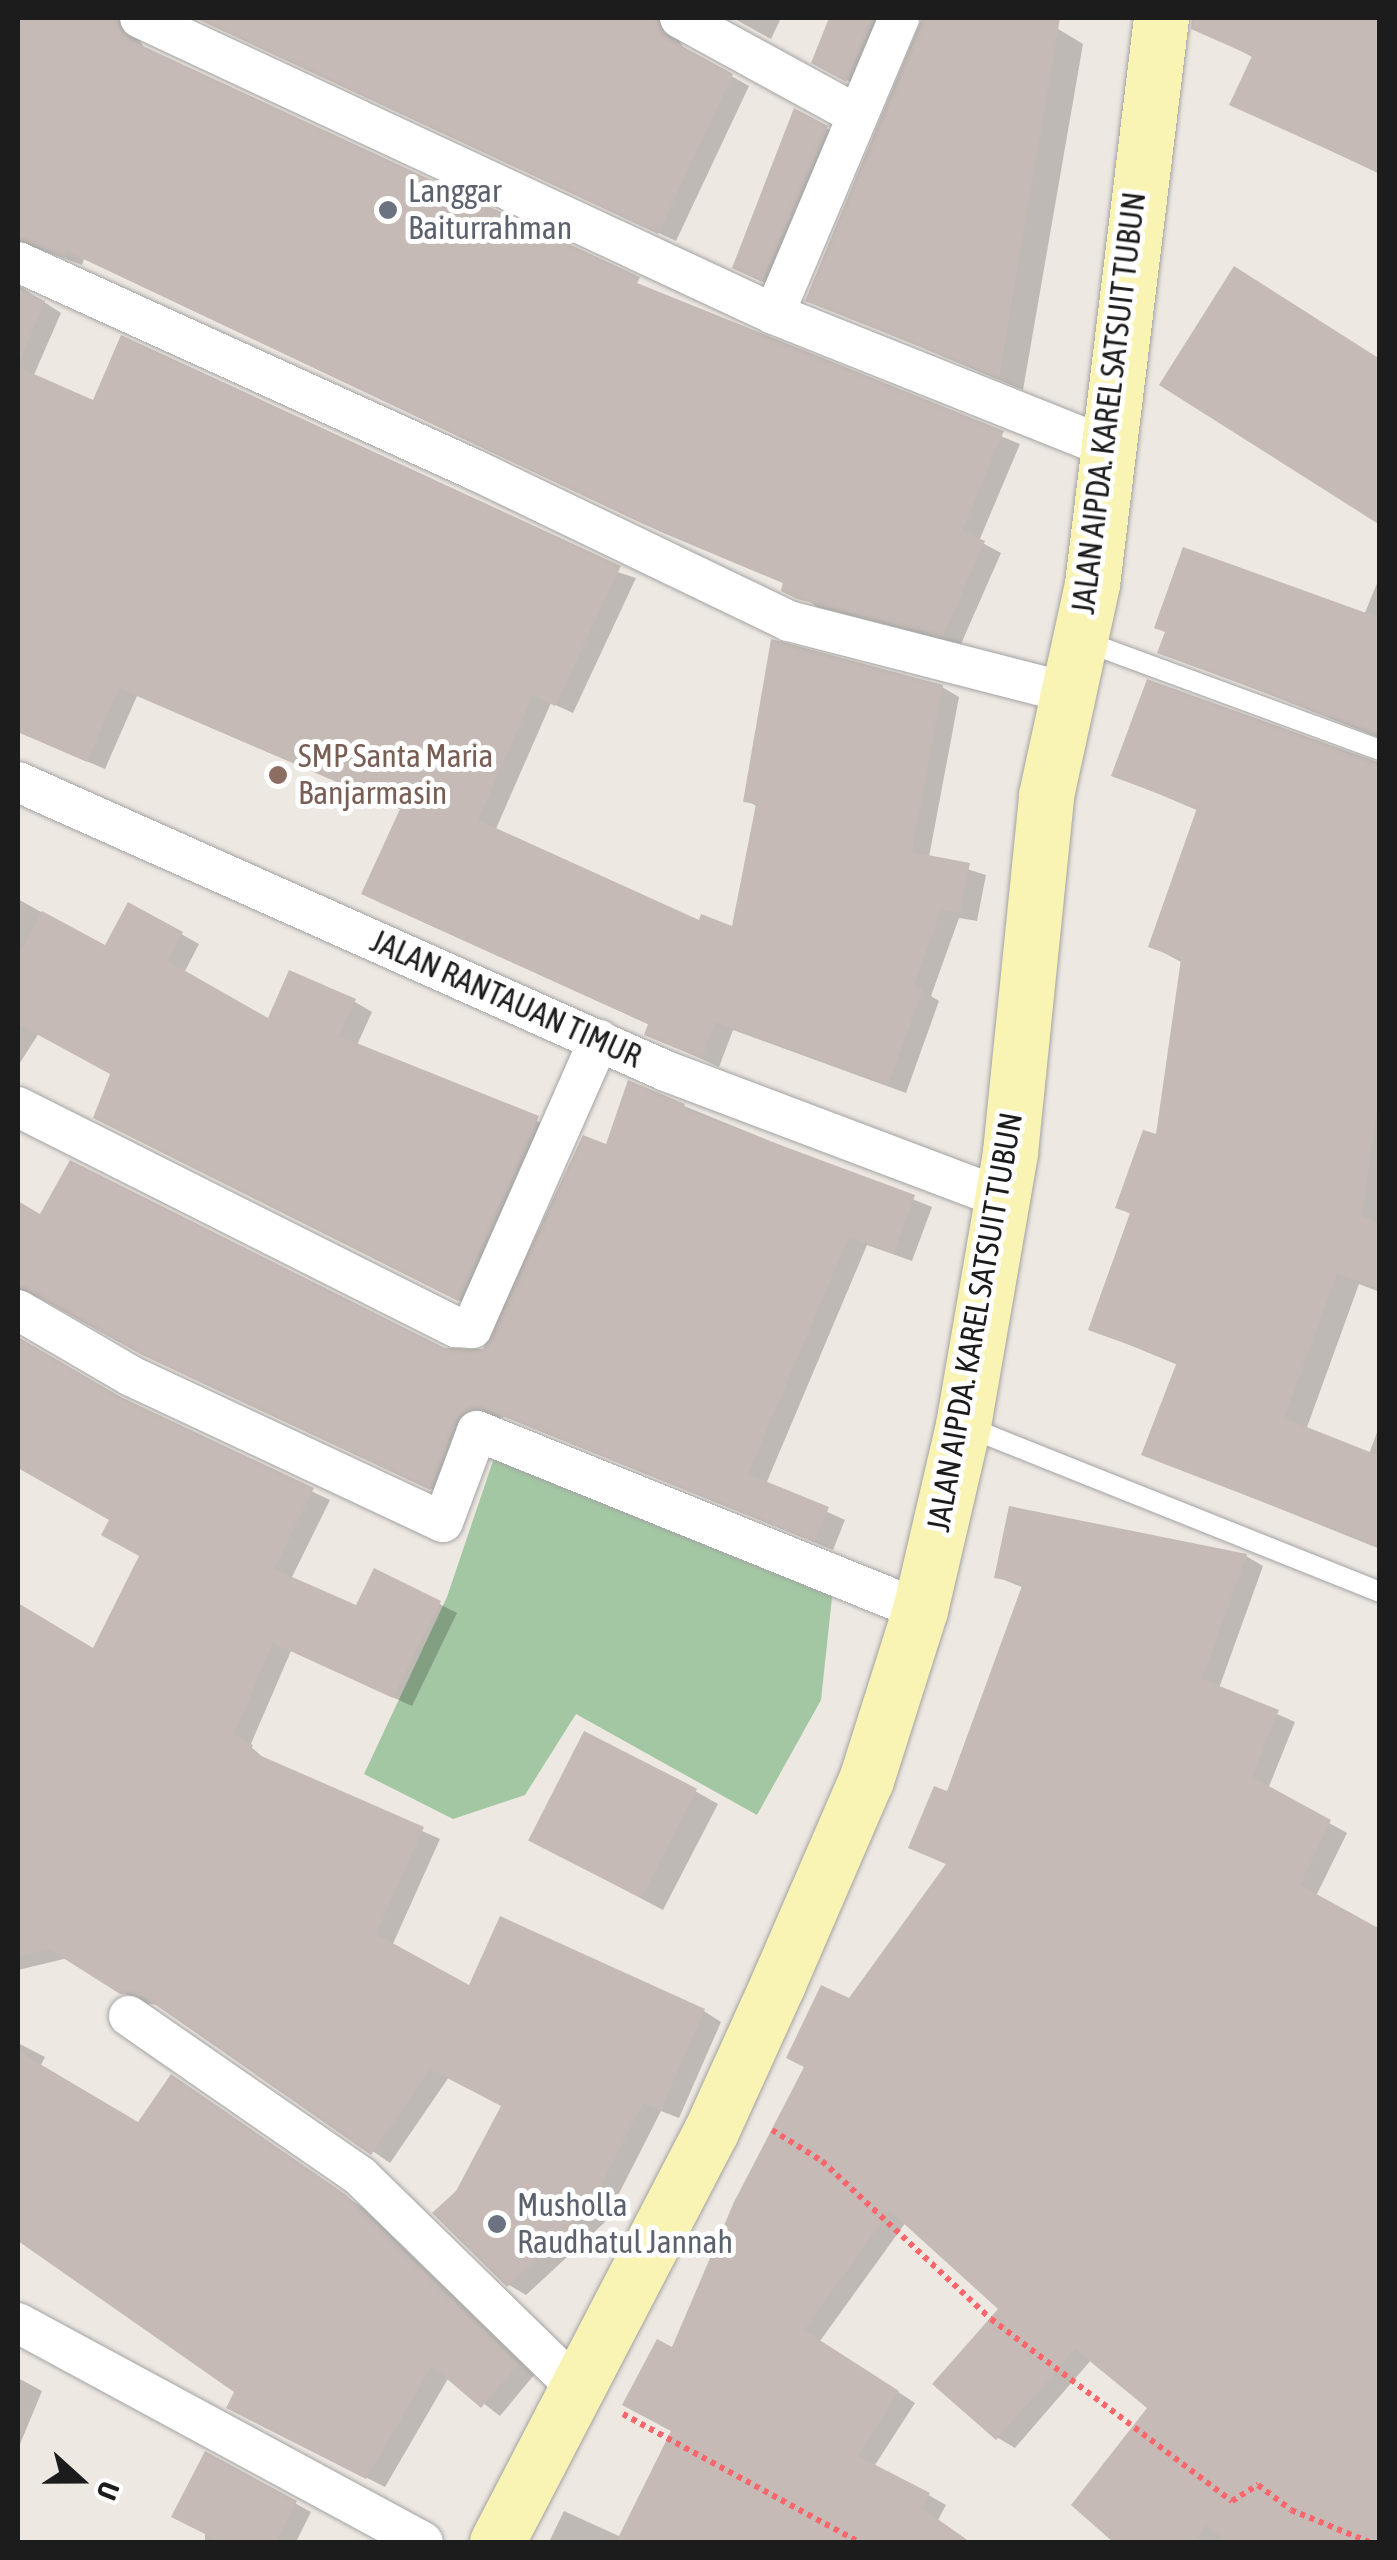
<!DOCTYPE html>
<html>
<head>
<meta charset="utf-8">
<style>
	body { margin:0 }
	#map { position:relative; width:1397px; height:2560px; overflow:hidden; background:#eee8e2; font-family:"Asap Condensed",sans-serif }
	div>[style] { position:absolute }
	.cemetery>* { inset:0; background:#a3c7a3 }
	.shadow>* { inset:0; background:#0003 }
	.building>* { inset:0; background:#c5bab5; transform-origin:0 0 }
	.path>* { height:6px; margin-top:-3px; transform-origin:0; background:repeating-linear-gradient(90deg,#fa666b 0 5px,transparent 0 10px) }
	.roads { filter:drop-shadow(0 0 2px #a3a3a3) drop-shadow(0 0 2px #a3a3a3) }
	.lane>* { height:20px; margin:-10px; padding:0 10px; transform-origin:10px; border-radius:10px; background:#fff }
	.street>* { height:40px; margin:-20px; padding:0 20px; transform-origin:20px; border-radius:20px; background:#fff }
	.secondary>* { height:55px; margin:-27.5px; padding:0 27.5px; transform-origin:27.5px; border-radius:27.5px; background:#faf4b4 }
	.dots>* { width:28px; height:28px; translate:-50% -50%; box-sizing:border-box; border:5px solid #fff; border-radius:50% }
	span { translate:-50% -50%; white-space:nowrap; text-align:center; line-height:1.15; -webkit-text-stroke:10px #fff; paint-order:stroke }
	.worship-label { font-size:32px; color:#5b616d }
	.left { translate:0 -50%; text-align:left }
	.street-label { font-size:32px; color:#1c1c1c }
	.education-label { font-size:32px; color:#785e54 }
	.frame { position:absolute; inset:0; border:20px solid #1c1c1c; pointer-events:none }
	.north { position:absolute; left:30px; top:2430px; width:100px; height:100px; -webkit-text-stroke:8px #fff; paint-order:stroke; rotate:111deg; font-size:28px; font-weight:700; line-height:40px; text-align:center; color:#1c1c1c }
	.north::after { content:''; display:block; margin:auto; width:35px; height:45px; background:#1c1c1c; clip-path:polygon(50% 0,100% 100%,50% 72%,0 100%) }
</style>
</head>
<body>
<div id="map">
	<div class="cemetery">
		<div style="clip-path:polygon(495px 1455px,834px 1579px,821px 1700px,757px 1815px,576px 1714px,525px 1795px,453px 1819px,364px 1774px,447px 1597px)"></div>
	</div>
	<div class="shadow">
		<div style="clip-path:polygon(18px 18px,139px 18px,133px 30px,145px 49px,654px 292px,1020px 444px,979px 541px,1001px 553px,961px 644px,817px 607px,785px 584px,661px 532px,84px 259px,82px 265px,33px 247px,18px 258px)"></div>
		<div style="clip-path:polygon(197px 18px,676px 18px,673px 31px,685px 50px,749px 86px,676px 241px)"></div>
		<div style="clip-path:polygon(733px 18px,781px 18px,771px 39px)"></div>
		<div style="clip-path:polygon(831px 18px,907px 18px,872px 94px,814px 62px)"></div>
		<div style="clip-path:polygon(925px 18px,1040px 18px,1083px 44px,1023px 390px,808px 300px)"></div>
		<div style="clip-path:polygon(1238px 18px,1380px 18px,1380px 174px,1232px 104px,1254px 58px,1226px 43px)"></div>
		<div style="clip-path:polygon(795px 111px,842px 137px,778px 289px,751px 276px)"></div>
		<div style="clip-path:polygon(18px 285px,61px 313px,33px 377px,95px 403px,636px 578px,573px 713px,551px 703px,495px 831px,700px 924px,734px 929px,758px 807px,746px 800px,942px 687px,959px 697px,929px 857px,986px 875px,977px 921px,959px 918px,931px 996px,939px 1001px,906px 1093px,733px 1030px,719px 1067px,647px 1034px,650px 1025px,381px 903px,364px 893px,402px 810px,137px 696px,105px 769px,18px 732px)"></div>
		<div style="clip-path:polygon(1380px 576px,1380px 738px,1160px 652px,1364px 615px)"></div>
		<div style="clip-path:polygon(1380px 765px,1380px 1292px,1359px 1284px,1306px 1430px,1369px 1454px,1380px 1424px,1380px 1549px,1144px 1454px,1178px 1365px,1091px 1329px,1132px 1215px,1118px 1207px,1158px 1138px,1183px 963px,1151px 946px,1199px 811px,1114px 775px)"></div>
		<div style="clip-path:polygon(18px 899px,106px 949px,129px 905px,199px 944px,184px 973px,269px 1021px,355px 1002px,372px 1012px,357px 1045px,556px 1129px,476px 1309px,113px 1127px,113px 1073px,39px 1033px,18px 1066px)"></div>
		<div style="clip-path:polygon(630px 1084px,932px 1207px,912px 1261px,867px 1245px,766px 1484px,845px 1520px,833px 1550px,505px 1417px,481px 1421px,448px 1497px,163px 1364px,50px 1298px,26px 1298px,18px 1306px,18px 1204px,41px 1218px,445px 1351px,485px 1351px,607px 1148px)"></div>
		<div style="clip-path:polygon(18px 1337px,121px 1400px,330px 1500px,291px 1579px,357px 1608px,375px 1571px,457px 1613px,412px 1706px,291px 1651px,250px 1746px,267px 1761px,440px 1839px,392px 1946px,470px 1989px,704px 2011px,721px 2022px,679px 2118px,661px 2111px,604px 2223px,526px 2295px,509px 2285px,458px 2192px,504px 2106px,449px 2077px,390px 2163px,159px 2005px,141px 2003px,68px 1958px,18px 1970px,18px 1605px,94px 1651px,142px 1556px,112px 1519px,18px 1465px)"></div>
		<div style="clip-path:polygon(1246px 1556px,1263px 1566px,1219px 1688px,1295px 1722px,1268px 1789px,1347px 1833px,1316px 1896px,1380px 1945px,1380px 2542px,1117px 2542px,1075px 2505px,1151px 2407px,1092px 2359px,1015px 2448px,998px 2438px,1002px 2309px,906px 2222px,820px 2341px,915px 2403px,875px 2465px,946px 2505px,938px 2520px,970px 2542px,549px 2542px,564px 2511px,621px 2537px,674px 2431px,674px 2351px,850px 2001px,948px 1865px,911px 1847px,948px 1794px,1024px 1588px,997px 1577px)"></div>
		<div style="clip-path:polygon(695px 1791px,718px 1804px,663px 1910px,553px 1852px)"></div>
		<div style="clip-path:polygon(18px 2043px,45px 2057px,40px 2067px,139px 2125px,189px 2087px,363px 2208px,534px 2375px,500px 2416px,449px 2377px,385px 2487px,247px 2417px,238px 2391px,18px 2238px,23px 2198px,18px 2196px)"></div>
		<div style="clip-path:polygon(18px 2378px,42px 2391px,18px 2449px)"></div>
		<div style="clip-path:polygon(206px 2454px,311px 2512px,296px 2542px,205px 2542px)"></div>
	</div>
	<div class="building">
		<div style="clip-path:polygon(18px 18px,117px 18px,130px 40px,640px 277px,637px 283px,1004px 431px,962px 531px,985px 541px,943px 636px,797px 599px,781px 591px,783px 582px,641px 523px,67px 251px,64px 257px,18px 239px)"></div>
		<div style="clip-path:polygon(195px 18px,656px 18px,669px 39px,733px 74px,658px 234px)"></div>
		<div style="clip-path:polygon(829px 18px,873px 18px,846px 82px,811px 63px)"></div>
		<div style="clip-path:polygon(922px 18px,1060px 18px,999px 378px,805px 301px)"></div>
		<div style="clip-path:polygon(1192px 18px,1380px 18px,1380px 173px,1229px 105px,1252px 56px,1191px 29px)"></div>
		<div style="clip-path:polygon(794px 108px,828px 126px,762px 282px,732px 268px)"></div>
		<div style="clip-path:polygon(1234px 266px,1380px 359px,1380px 525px,1159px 385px)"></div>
		<div style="clip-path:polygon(18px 288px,45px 301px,18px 365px)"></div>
		<div style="clip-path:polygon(121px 335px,621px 566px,555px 706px,533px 695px,478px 820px,699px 920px,701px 914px,732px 926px,756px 804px,743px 802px,771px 639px,943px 685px,912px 852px,970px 863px,960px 913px,941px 910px,914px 986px,923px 989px,888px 1085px,715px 1022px,702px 1059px,644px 1035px,648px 1024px,361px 894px,400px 809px,119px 688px,87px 762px,18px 732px,18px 367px,93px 400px)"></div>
		<div style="clip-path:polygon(1183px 547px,1380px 618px,1380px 735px,1157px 653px,1165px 632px,1154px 628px)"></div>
		<div style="clip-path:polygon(1147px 679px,1380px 763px,1380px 1088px,1362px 1216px,1380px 1223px,1380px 1289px,1337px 1274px,1284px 1418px,1380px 1456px,1380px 1547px,1141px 1455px,1177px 1362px,1088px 1330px,1130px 1213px,1115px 1208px,1143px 1130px,1156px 1134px,1181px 959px,1148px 947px,1197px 808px,1111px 776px)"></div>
		<div style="clip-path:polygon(128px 902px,183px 932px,168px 961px,268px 1018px,289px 970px,356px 999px,339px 1036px,539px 1116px,458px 1301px,93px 1118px,110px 1074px,18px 1024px,18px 957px,42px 911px,105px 945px)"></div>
		<div style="clip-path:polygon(628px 1080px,685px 1104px,683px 1109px,915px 1195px,894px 1253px,849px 1237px,748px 1474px,829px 1507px,815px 1542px,485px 1409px,463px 1412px,455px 1422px,430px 1490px,142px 1355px,18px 1286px,18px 1201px,40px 1214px,70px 1160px,445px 1348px,483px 1349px,583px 1135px,606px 1144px)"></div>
		<div style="clip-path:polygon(18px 1337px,121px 1397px,314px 1488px,274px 1569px,356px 1605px,374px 1568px,441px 1601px,393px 1698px,273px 1643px,234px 1734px,253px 1745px,250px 1751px,424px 1827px,376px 1934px,469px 1985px,500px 1916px,705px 2009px,661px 2110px,643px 2103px,587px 2213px,507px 2287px,432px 2213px,456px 2191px,501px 2106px,430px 2069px,371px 2155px,143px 1996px,120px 1994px,49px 1949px,18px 1957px,18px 1603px,93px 1648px,139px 1556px,101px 1535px,109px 1520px,18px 1468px)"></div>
		<div style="clip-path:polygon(1009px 1506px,1247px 1554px,1202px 1679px,1279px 1710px,1252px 1777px,1331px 1820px,1300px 1885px,1380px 1929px,1380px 2542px,1228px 2542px,1206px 2526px,1193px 2542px,1113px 2542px,1071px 2505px,1147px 2408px,1075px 2349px,996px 2440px,932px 2384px,998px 2309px,890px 2211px,804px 2330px,899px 2391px,858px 2456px,930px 2493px,922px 2508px,970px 2542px,616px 2542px,671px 2431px,622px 2405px,657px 2339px,672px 2347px,734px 2202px,804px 2067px,786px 2058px,821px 1985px,849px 1998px,946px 1864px,908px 1848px,934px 1786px,947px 1791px,1023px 1583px,994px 1578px)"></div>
		<div style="left:584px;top:1731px;width:127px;height:123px;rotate:27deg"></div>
		<div style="clip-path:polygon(18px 2051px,138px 2122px,171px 2074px,345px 2194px,518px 2364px,481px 2408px,432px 2366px,366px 2479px,226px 2408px,234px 2392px,18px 2241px)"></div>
		<div style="clip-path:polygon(205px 2451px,297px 2501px,276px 2542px,221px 2542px,171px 2517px)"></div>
	</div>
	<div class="path">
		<div style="left:772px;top:2130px;width:59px;rotate:31.8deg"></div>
		<div style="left:822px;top:2161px;width:231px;rotate:43.1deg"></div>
		<div style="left:991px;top:2319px;width:302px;rotate:37.1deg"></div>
		<div style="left:1232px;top:2501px;width:31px;rotate:-32deg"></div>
		<div style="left:1258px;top:2485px;width:41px;rotate:37.1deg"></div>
		<div style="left:1291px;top:2510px;width:84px;rotate:22.3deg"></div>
		<div style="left:623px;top:2414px;width:268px;rotate:28.5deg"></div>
	</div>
	<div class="roads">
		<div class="lane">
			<div style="left:1081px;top:640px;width:319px;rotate:20.2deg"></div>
			<div style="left:965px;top:1426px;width:447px;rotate:21.8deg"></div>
		</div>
		<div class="street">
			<div style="left:140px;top:18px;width:700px;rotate:25.03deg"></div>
			<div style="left:774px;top:314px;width:361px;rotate:21.8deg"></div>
			<div style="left:680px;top:18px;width:202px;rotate:28.7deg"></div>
			<div style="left:18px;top:262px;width:502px;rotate:24.47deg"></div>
			<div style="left:475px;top:470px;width:348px;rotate:25.7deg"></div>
			<div style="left:789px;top:621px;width:286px;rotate:14.4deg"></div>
			<div style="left:774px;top:314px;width:321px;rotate:-67.1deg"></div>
			<div style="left:18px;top:782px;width:710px;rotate:24.04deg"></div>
			<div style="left:666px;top:1071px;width:359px;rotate:20.7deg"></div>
			<div style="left:18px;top:1107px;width:490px;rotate:26.7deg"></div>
			<div style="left:456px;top:1327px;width:16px;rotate:4deg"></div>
			<div style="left:472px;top:1328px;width:315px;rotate:-66.2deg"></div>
			<div style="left:18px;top:1310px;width:131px;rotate:30.3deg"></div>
			<div style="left:131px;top:1376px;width:344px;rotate:25.1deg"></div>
			<div style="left:443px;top:1522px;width:97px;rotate:-69.5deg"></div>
			<div style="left:477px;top:1431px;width:478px;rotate:22deg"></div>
			<div style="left:129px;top:2016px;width:281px;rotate:34.7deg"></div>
			<div style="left:360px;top:2176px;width:305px;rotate:44.3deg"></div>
			<div style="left:18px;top:2323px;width:460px;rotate:28.4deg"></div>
		</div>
		<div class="secondary">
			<div style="left:497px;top:2542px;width:463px;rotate:-62.5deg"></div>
			<div style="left:711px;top:2131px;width:162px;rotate:-65.6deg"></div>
			<div style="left:778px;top:1983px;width:221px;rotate:-66.6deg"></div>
			<div style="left:866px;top:1780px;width:178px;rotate:-72.4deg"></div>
			<div style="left:920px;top:1610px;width:190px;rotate:-76.9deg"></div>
			<div style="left:963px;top:1425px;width:277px;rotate:-80.2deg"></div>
			<div style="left:1010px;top:1152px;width:359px;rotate:-84.2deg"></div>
			<div style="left:1046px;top:795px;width:216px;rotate:-77.7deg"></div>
			<div style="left:1092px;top:584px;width:570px;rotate:-83.05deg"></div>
		</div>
	</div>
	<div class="dots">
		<div style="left:388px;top:210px;background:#6b7280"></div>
		<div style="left:278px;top:775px;background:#8d6e63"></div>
		<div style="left:497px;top:2224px;background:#6b7280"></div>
	</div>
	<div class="worship-label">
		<span class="left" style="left:408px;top:210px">Langgar<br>Baiturrahman</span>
		<span class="left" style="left:517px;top:2224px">Musholla<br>Raudhatul Jannah</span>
	</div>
	<div class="street-label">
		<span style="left:1109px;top:403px;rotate:-83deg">JALAN AIPDA. KAREL SATSUIT TUBUN</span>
		<span style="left:506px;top:999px;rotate:24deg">JALAN RANTAUAN TIMUR</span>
		<span style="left:975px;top:1322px;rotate:-80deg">JALAN AIPDA. KAREL SATSUIT TUBUN</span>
	</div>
	<div class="education-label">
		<span class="left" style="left:298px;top:775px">SMP Santa Maria<br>Banjarmasin</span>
	</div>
	<div class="frame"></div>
	<div class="north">U</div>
</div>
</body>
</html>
